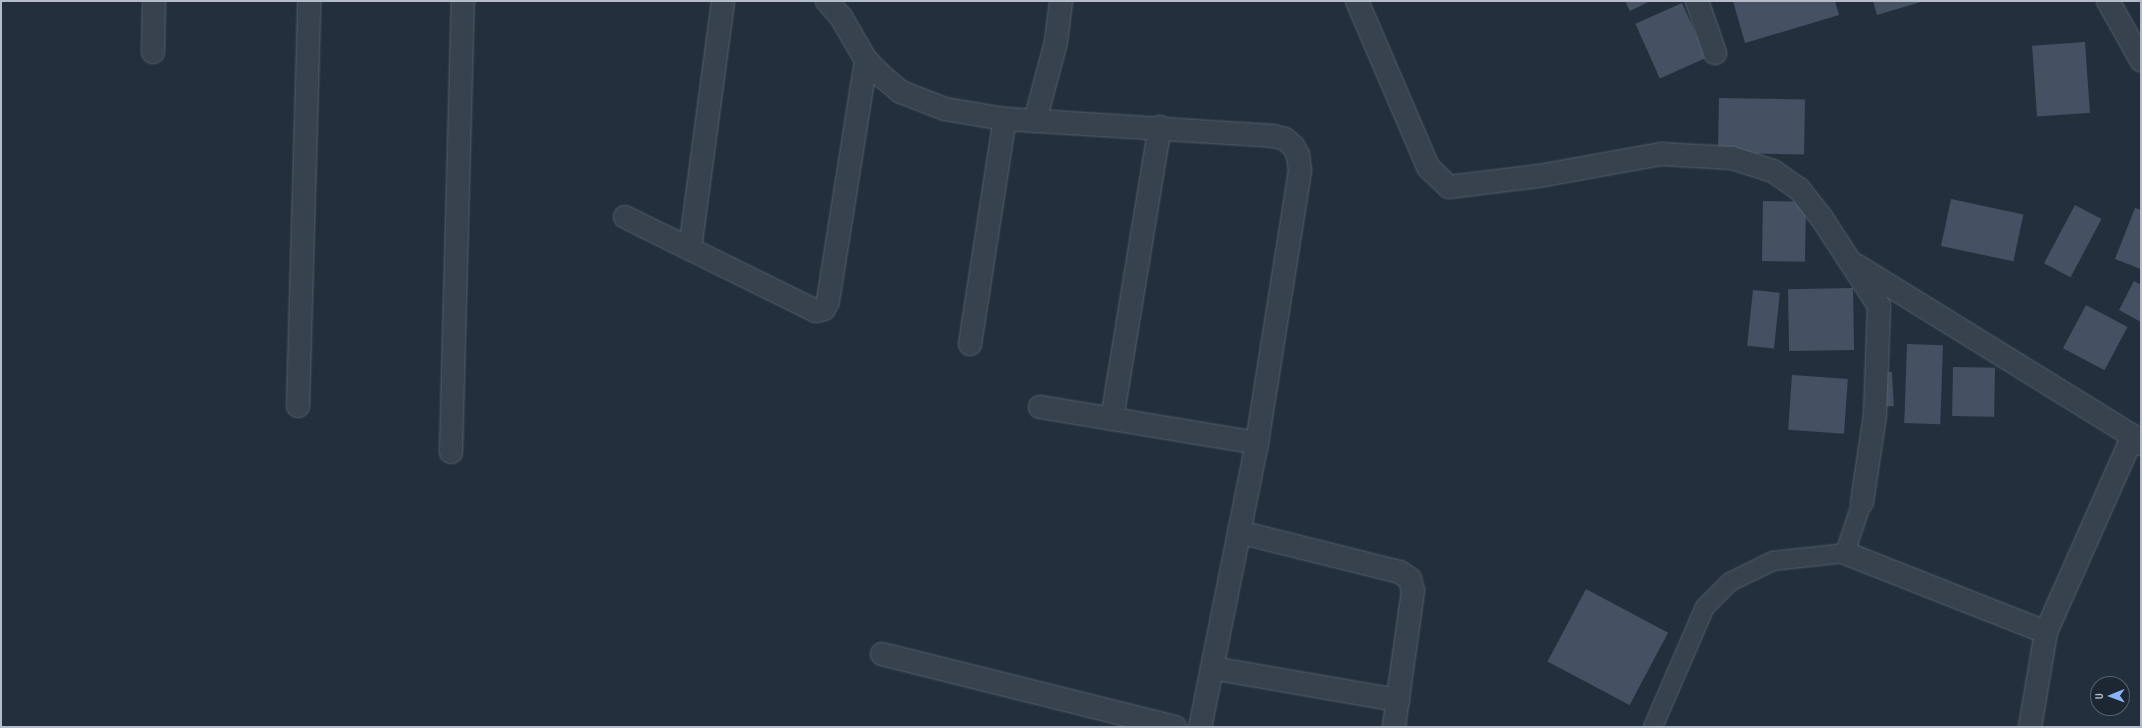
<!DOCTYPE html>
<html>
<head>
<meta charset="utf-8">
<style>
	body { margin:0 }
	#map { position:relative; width:2142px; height:728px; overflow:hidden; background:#242f3e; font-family:"PT Sans Narrow",sans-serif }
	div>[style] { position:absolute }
	.building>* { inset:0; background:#455162; transform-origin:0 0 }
	.roads { filter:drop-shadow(0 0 1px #565f6c) drop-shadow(0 0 1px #565f6c) }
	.lane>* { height:18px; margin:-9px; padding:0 9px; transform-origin:9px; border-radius:9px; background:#38414e }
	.street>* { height:22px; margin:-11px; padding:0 11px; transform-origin:11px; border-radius:11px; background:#38414e }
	span { translate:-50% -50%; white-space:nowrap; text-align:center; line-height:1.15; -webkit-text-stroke:3px #1d2633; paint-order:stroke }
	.frame { position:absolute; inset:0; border:2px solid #b4bcc9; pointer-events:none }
	.north { position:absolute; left:2090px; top:676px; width:40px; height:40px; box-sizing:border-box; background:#1d2633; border:1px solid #59626f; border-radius:50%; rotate:269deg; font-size:11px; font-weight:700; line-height:16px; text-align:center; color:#b4bcc9 }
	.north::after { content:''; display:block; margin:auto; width:14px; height:18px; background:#8ab4f8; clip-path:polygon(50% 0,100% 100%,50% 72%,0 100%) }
</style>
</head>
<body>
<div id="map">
	<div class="building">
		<div style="clip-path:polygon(1625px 1px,1650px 1px,1630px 11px)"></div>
		<div style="clip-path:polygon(1733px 1px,1835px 1px,1839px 15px,1745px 43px)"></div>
		<div style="clip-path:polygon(1873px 1px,1924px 1px,1877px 15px)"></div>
		<div style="left:1682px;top:3px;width:60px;height:51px;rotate:66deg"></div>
		<div style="left:2085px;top:42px;width:71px;height:53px;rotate:86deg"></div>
		<div style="left:1719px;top:98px;width:86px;height:55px;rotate:1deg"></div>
		<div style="left:1951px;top:199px;width:74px;height:48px;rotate:12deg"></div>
		<div style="left:1763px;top:201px;width:43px;height:60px;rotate:1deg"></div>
		<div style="left:2075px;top:205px;width:30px;height:66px;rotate:28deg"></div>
		<div style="clip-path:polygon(2135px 208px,2141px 210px,2141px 269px,2115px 259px)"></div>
		<div style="clip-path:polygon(2134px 281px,2141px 285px,2141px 322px,2119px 310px)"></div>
		<div style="left:1853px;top:288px;width:62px;height:65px;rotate:89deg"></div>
		<div style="left:1753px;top:290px;width:27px;height:56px;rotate:6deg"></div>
		<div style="left:2086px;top:305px;width:47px;height:49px;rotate:28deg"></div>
		<div style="left:1907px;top:344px;width:36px;height:79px;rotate:2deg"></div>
		<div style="left:1953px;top:367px;width:42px;height:49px;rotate:1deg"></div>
		<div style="left:1892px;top:372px;width:34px;height:16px;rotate:87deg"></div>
		<div style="left:1792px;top:375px;width:56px;height:55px;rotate:4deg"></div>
		<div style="left:1586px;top:589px;width:93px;height:82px;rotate:28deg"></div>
	</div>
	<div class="roads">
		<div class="lane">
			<div style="left:1653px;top:727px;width:131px;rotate:-66.6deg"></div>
			<div style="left:1705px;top:607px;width:35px;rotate:-45deg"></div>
			<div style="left:1730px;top:582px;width:48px;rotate:-26deg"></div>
			<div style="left:1773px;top:561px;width:72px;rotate:-6.3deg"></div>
			<div style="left:1845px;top:553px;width:54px;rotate:-71.6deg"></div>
		</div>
		<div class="street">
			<div style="left:827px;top:1px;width:21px;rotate:49deg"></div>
			<div style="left:841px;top:17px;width:50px;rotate:59.8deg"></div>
			<div style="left:866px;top:60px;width:24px;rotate:45deg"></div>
			<div style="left:883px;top:77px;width:23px;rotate:40deg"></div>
			<div style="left:901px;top:92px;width:47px;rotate:21.1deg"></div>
			<div style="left:945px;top:109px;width:61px;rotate:9.5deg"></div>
			<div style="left:1005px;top:119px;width:269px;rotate:3.6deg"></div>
			<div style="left:1273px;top:136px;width:12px;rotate:14deg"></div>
			<div style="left:1285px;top:139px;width:11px;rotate:41deg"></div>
			<div style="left:1293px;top:146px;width:10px;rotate:61deg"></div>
			<div style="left:1298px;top:155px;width:16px;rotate:83deg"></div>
			<div style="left:1300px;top:171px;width:275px;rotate:99deg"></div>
			<div style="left:1257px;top:443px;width:290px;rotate:101.3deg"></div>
			<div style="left:1357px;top:1px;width:181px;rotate:66.8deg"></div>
			<div style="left:1428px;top:167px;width:29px;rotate:44deg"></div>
			<div style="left:1449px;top:187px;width:91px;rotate:-7deg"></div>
			<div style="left:1539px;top:176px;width:124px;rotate:-10.2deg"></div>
			<div style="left:1661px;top:154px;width:71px;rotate:3.2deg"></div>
			<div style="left:1732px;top:158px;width:43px;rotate:17.6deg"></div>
			<div style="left:1773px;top:171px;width:32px;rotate:35deg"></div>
			<div style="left:1799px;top:189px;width:36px;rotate:52deg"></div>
			<div style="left:1821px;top:217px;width:106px;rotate:56.9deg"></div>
			<div style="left:1879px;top:306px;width:109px;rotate:92.1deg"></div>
			<div style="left:1875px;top:415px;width:88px;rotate:98.5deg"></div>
			<div style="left:1697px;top:1px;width:55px;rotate:70.9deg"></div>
			<div style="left:2108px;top:1px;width:68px;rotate:60.8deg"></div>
			<div style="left:153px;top:52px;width:51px;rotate:-88.9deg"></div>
			<div style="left:1035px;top:121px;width:82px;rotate:-75.1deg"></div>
			<div style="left:1056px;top:42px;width:41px;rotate:-83deg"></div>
			<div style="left:625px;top:217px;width:213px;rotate:26.2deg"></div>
			<div style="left:816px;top:311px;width:8px;rotate:-14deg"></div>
			<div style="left:824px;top:309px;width:9px;rotate:-63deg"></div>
			<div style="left:828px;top:301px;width:244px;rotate:-81deg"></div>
			<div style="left:690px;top:249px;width:250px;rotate:-82.4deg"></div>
			<div style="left:1856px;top:265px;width:326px;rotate:31.7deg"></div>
			<div style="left:2133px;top:436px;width:11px;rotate:45deg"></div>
			<div style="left:970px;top:344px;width:228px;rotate:-81.2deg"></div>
			<div style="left:298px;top:406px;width:405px;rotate:-88.4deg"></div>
			<div style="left:1040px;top:407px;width:220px;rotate:9.4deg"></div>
			<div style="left:1112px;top:419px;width:296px;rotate:-80.7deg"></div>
			<div style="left:451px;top:452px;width:451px;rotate:-88.5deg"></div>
			<div style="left:1239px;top:532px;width:166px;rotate:14deg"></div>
			<div style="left:1400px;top:572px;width:12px;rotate:35deg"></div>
			<div style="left:1410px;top:579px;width:12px;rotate:76deg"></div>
			<div style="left:1413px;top:591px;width:137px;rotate:98deg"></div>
			<div style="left:1845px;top:553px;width:216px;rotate:21.5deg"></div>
			<div style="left:882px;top:654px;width:302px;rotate:14deg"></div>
			<div style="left:1212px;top:668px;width:189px;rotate:9.8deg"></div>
			<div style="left:2030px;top:727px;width:96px;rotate:-80.4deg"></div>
			<div style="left:2046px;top:632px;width:214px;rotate:-66.1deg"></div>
		</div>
	</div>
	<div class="frame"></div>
	<div class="north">U</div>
</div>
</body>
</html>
